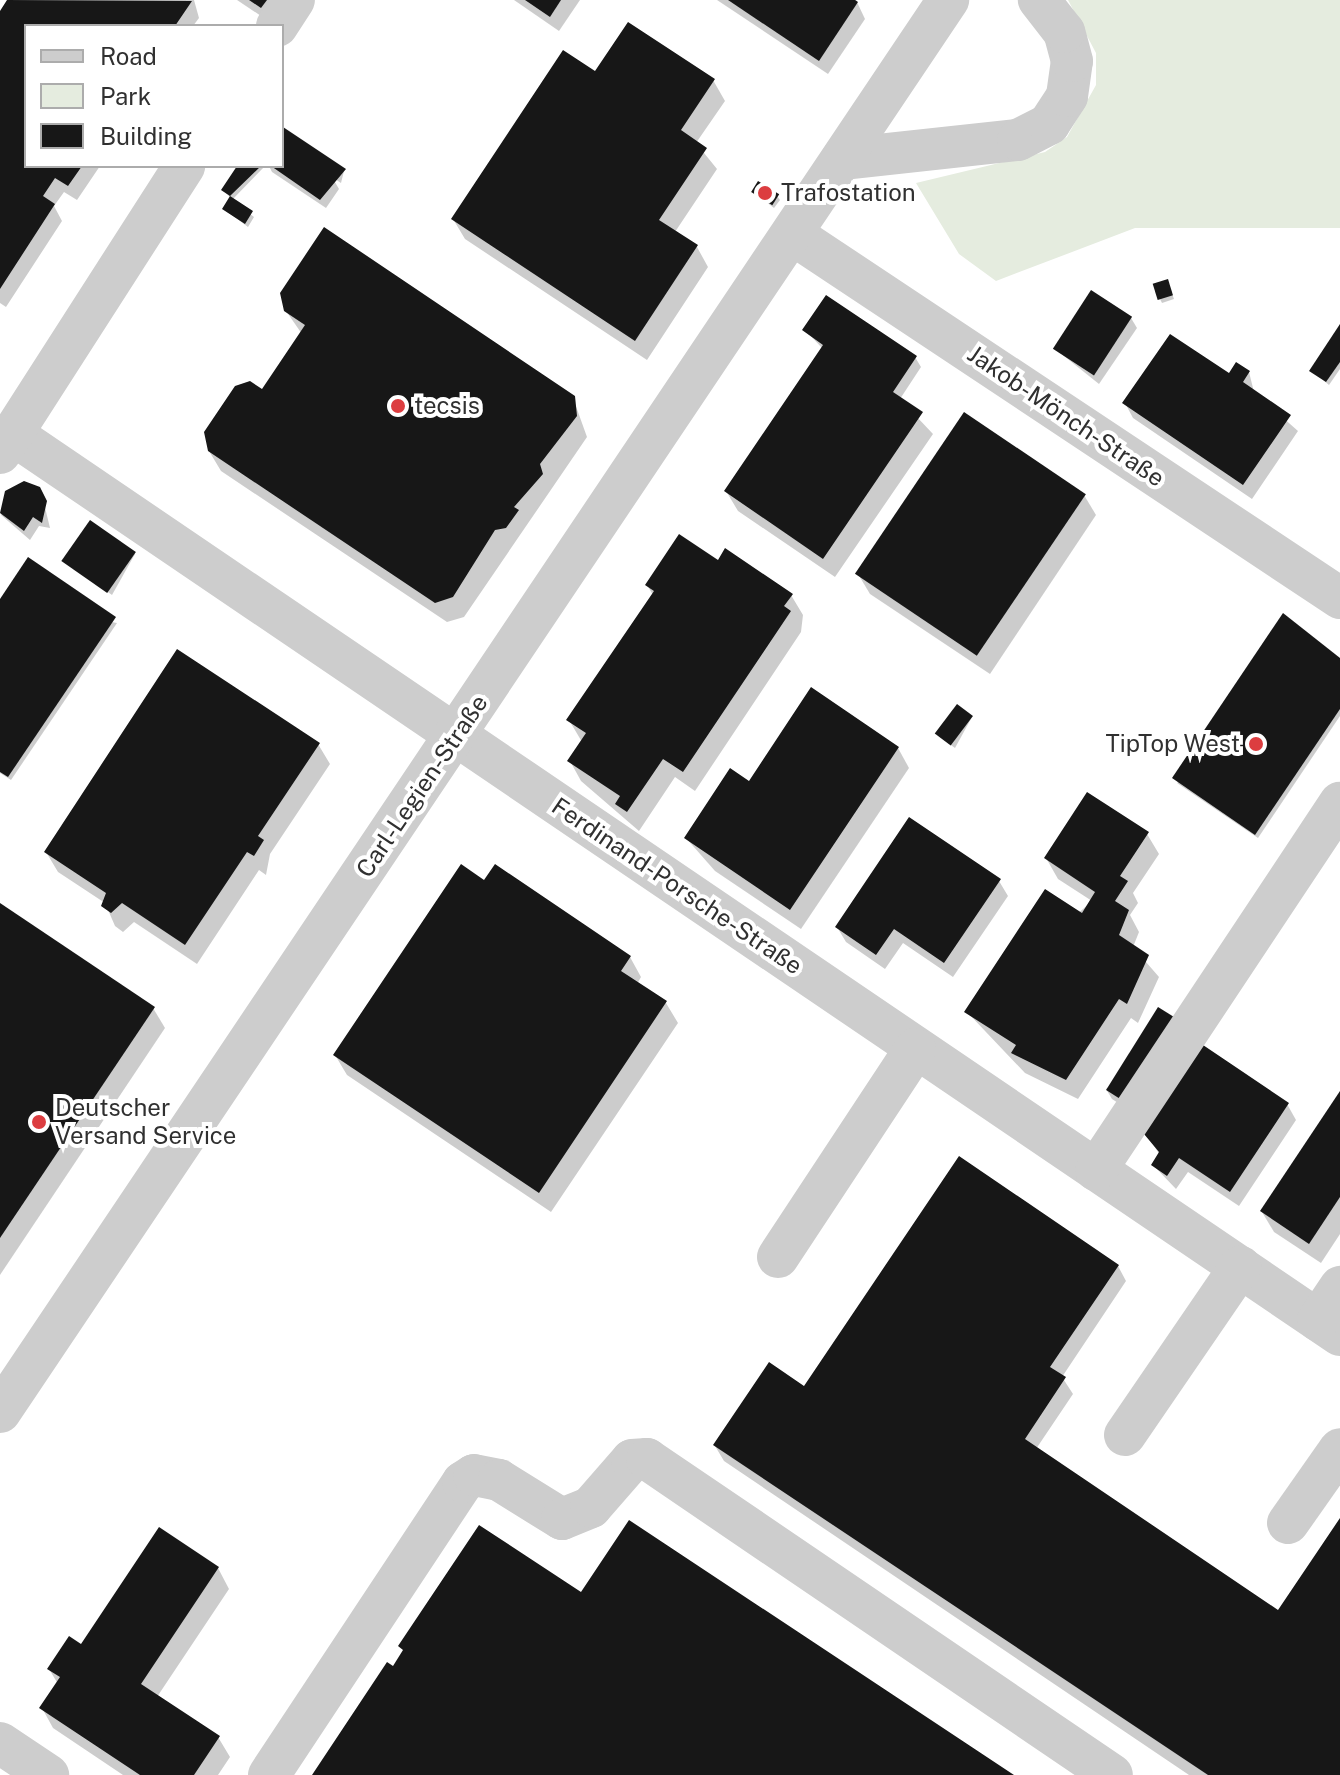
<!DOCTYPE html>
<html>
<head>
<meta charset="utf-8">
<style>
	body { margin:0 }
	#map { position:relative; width:1340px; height:1775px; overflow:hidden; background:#fff; font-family:"Public Sans",sans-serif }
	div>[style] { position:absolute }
	.green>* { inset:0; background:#e5ecdf }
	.shadow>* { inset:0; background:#0003 }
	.building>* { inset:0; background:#171717; transform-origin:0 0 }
	.minor>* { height:42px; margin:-21px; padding:0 21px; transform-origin:21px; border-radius:21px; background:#cdcdcd }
	.dots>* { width:22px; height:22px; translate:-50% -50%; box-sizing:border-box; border:4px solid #fff; border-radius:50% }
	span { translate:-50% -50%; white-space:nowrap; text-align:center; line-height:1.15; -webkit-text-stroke:8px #fff; paint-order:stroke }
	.poi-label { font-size:24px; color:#303030 }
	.left { translate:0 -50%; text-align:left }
	.right { translate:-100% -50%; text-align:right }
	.street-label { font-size:24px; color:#303030 }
	.legend { position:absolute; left:24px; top:24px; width:260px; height:144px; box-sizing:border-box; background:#fff; border:2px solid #acacac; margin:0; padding:10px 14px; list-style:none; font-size:24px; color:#303030 }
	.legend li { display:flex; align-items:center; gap:16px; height:40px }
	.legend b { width:40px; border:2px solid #acacac }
</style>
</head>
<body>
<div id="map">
	<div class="green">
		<div style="clip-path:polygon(1068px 0,1340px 0,1340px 228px,1135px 228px,996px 281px,959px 254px,916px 183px,1045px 152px,1067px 137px,1096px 85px,1096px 53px)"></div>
	</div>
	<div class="shadow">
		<div style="clip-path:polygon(9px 0,194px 0,199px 18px,193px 26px,26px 26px,26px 166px,100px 166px,77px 200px,64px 192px,54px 206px,62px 221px,6px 307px,0 303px,0 14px)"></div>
		<div style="clip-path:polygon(237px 0,285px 0,270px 22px)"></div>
		<div style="clip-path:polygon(514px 0,580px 0,559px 31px)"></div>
		<div style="clip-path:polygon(717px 0,856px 0,865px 19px,828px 74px)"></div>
		<div style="clip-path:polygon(596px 74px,713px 80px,725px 101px,696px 143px,717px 169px,675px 232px,697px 247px,708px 267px,647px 360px,465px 239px,453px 219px)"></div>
		<div style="clip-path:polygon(282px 145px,344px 171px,341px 183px,332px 177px,339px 189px,326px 208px,272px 172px,269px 166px,282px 166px)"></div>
		<div style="clip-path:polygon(239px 166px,265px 166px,232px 200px,254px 217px,248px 227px,224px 209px,231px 198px,223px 190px)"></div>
		<div style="clip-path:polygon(753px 192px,777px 196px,780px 200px,774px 208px)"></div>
		<div style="clip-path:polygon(1169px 286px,1174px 299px,1162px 303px,1160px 299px)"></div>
		<div style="clip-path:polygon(286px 311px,573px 398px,587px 437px,464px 617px,447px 622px,221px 471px,209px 451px,263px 392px,302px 334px)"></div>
		<div style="clip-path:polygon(1131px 318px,1137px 328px,1099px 384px,1054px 348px)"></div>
		<div style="clip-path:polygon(1340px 328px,1340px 369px,1329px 385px,1312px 371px)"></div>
		<div style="clip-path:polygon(805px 330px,915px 357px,921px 367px,900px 399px,933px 434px,835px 577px,738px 511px,726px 491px,823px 349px)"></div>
		<div style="clip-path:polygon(1249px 372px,1254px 392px,1298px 431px,1252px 499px,1133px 418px,1125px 403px)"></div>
		<div style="clip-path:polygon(42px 495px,50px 528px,39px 526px,30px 540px,1px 515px,8px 505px)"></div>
		<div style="clip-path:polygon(1084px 495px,1096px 515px,990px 674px,870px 594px,858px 574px)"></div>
		<div style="clip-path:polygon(135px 554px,112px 595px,65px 561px)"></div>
		<div style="clip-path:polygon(647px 585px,791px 595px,803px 615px,801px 632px,695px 791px,675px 777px,639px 831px,581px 781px,570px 761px,582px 742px,569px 720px,653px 595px)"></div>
		<div style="clip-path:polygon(0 602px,117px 623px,11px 780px,0 773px)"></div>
		<div style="clip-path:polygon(1340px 658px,1340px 716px,1258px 838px,1177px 783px)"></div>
		<div style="clip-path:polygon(972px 717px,955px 748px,941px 738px,938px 734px)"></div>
		<div style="clip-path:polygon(318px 744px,330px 764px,270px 854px,266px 875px,259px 870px,197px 964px,134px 922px,123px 932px,115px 926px,105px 903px,58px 872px,46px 852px)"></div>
		<div style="clip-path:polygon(898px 748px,909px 768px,801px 929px,715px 871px,686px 838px,750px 783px)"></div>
		<div style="clip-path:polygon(1147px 834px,1159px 854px,1133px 893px,1138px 903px,1130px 915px,1139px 932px,1133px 947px,1159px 977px,1138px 1023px,1131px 1018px,1078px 1099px,1025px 1073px,967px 1012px,1092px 901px,1058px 879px,1046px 858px)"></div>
		<div style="clip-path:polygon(999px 881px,1008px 896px,953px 977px,903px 943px,885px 969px,846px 942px,837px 927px)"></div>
		<div style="clip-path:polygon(485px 882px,630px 957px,641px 977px,637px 984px,666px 1003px,678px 1023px,551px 1212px,347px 1075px,335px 1055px)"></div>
		<div style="clip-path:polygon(0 906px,153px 1008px,165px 1028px,0 1275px)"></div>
		<div style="clip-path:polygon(1184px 1033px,1132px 1112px,1112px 1099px,1106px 1089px)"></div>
		<div style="clip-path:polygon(1340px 1094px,1340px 1234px,1321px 1263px,1274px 1232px,1262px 1212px)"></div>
		<div style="clip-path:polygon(1287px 1104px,1296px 1120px,1239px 1206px,1188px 1172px,1176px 1189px,1153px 1165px,1160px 1155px,1146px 1134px)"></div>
		<div style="clip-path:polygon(1118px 1266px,1126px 1281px,1062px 1377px,1073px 1394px,1036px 1449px,1278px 1613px,1340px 1522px,1340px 1775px,1189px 1775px,724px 1461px,715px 1446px,804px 1388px)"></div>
		<div style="clip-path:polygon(218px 1568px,229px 1589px,157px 1697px,218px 1737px,230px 1757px,218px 1775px,123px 1775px,53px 1728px,42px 1708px,58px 1684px,49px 1669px)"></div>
	</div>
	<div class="building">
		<div style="clip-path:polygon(7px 0,192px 1px,175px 26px,26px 26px,26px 166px,82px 166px,68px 186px,55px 178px,43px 196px,55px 204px,0 289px,0 11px)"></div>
		<div style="clip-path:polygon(249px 0,267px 0,261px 8px)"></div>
		<div style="clip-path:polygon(525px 0,561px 0,550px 17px)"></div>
		<div style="clip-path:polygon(728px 0,855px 0,858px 2px,819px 61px)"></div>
		<div style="clip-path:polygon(628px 22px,715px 79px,681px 130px,707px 148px,659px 220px,698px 245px,635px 341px,451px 219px,563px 50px,595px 71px)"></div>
		<div style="clip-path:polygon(283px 127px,346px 169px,320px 200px,271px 166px,282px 166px)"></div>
		<div style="clip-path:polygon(237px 166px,261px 166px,230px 196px,253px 211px,245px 224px,222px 209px,230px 196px,221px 190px)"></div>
		<div style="left:758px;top:181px;width:25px;height:13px;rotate:32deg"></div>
		<div style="clip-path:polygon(324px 227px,575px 396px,577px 416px,540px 464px,543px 474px,514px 507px,519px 510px,506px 528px,495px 530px,453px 597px,435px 603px,208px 451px,204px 432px,235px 386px,250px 381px,262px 389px,305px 325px,284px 311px,280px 293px)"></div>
		<div style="left:1168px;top:279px;width:17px;height:16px;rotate:73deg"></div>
		<div style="left:1091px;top:290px;width:49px;height:70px;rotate:33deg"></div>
		<div style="clip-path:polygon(826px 295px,917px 356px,893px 392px,923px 412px,823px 559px,724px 491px,823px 345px,802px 330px)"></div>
		<div style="clip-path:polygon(1340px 324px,1340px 362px,1326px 382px,1309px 371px)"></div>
		<div style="clip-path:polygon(1170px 334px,1229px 373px,1236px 362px,1250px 371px,1243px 382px,1291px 415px,1243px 485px,1122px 403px)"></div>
		<div style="left:964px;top:412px;width:147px;height:195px;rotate:34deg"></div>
		<div style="clip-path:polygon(24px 481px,40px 487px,47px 501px,42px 523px,33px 517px,24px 531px,0 513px,5px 491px)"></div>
		<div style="left:90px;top:520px;width:56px;height:50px;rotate:35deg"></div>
		<div style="clip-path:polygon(679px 534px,718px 560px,725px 548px,793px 594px,784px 606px,791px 611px,683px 772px,663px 759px,627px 812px,615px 804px,620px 796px,567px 761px,586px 733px,566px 720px,654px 591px,645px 585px)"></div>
		<div style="clip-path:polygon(28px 557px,116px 617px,8px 777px,0 772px,0 599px)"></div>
		<div style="clip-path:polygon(1283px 613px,1340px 658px,1340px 709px,1255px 835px,1172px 778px)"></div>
		<div style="clip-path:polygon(177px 649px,320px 743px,258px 836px,264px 840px,254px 856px,247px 852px,185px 945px,122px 903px,111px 913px,101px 906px,106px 893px,44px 852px)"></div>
		<div style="clip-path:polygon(811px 687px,899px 747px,790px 910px,684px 838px,730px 768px,749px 781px)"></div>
		<div style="left:957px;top:704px;width:20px;height:37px;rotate:37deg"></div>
		<div style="clip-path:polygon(1087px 792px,1149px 832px,1120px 876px,1128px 881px,1115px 901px,1129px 910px,1119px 935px,1149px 955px,1127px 1004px,1119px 999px,1066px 1080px,1011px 1053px,1016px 1045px,964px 1012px,1045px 889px,1082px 913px,1095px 892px,1044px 858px)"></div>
		<div style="clip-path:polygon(909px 817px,1001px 879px,944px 963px,894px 929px,876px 955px,835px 927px)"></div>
		<div style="clip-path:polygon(461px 864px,484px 880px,495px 864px,631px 956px,621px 971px,667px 1001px,539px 1193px,333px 1055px)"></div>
		<div style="clip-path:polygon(0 903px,155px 1007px,0 1238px)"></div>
		<div style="left:1158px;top:1007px;width:26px;height:98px;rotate:32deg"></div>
		<div style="clip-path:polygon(1203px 1045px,1289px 1103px,1230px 1192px,1179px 1158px,1167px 1176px,1151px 1165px,1159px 1152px,1144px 1134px)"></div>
		<div style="clip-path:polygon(1340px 1091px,1340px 1197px,1309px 1244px,1260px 1211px)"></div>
		<div style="clip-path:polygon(959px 1156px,1119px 1265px,1050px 1367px,1066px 1377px,1025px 1439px,1278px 1610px,1340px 1518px,1340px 1775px,1208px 1775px,713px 1445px,769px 1362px,804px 1386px)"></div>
		<div style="clip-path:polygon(629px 1520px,1014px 1775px,312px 1775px,387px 1662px,393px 1666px,403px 1650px,398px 1646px,479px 1525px,581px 1592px)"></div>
		<div style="clip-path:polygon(159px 1527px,219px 1567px,141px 1684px,220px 1736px,194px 1775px,140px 1775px,39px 1708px,60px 1677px,47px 1669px,69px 1636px,81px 1644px)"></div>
	</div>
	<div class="minor">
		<div style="left:277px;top:26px;width:31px;rotate:-57deg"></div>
		<div style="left:842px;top:159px;width:177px;rotate:-6.2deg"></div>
		<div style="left:1018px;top:140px;width:35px;rotate:-27deg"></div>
		<div style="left:1049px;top:124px;width:33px;rotate:-57deg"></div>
		<div style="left:1067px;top:96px;width:35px;rotate:-82deg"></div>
		<div style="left:1072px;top:61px;width:30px;rotate:-105deg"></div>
		<div style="left:1064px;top:32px;width:41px;rotate:-128deg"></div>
		<div style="left:792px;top:234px;width:658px;rotate:33.59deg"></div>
		<div style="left:15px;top:436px;width:1601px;rotate:34.16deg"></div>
		<div style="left:0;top:453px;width:341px;rotate:-57.3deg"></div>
		<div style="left:1096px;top:1170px;width:441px;rotate:-56.4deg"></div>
		<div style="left:778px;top:1257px;width:249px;rotate:-56.6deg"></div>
		<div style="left:1318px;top:1320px;width:40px;rotate:-56deg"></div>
		<div style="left:0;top:1412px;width:1701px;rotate:-56.12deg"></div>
		<div style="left:1125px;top:1435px;width:204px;rotate:-55.6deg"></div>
		<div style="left:1288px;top:1523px;width:90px;rotate:-54.9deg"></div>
		<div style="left:0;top:1743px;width:58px;rotate:33.7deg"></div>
		<div style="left:269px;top:1775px;width:351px;rotate:-56.5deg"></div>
		<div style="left:463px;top:1482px;width:13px;rotate:-32deg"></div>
		<div style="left:474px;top:1475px;width:25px;rotate:11deg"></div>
		<div style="left:499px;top:1480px;width:74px;rotate:31.8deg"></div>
		<div style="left:562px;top:1519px;width:31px;rotate:-22deg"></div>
		<div style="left:591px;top:1507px;width:62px;rotate:-48.9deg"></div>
		<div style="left:632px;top:1460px;width:15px;rotate:-4deg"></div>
		<div style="left:647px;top:1459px;width:562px;rotate:34.2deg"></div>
	</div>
	<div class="dots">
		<div style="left:765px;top:193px;background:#dc3d40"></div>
		<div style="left:398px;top:406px;background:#dc3d40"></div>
		<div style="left:1256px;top:744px;background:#dc3d40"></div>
		<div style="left:39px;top:1122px;background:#dc3d40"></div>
	</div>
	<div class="poi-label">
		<span class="left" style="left:781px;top:193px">Trafostation</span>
		<span class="left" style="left:414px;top:406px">tecsis</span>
		<span class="right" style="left:1240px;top:744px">TipTop West</span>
		<span class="left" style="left:55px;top:1122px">Deutscher<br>Versand Service</span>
	</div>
	<div class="street-label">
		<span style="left:1066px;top:416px;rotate:34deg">Jakob-Mönch-Straße</span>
		<span style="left:422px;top:786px;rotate:-56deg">Carl-Legien-Straße</span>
		<span style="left:677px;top:886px;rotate:34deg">Ferdinand-Porsche-Straße</span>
	</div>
	<ul class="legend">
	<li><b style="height:10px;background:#cdcdcd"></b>Road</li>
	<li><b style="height:22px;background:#e5ecdf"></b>Park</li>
	<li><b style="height:22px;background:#171717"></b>Building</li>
	</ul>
</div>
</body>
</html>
